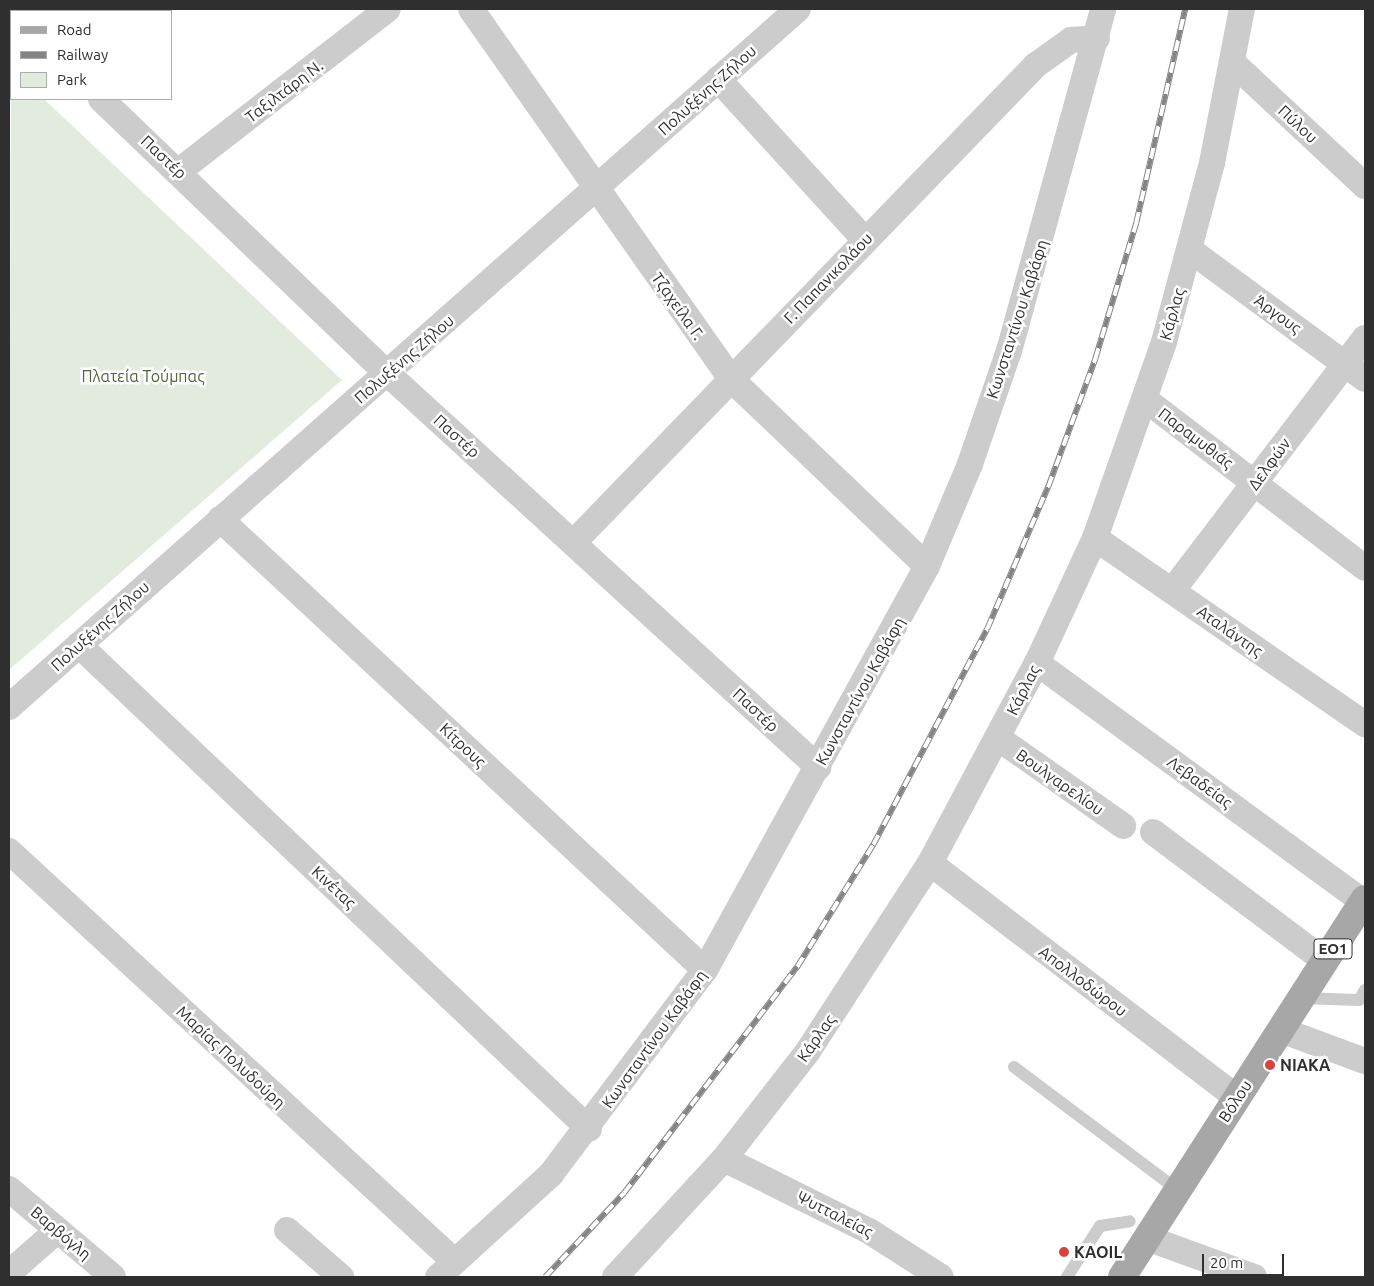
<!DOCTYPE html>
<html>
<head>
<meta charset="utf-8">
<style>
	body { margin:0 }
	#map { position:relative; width:1374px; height:1286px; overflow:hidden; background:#fff; font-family:Ubuntu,sans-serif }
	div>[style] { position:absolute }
	.green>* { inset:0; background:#e3ebde }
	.lane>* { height:12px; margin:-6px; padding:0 6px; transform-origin:6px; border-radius:6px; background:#ccc }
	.street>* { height:26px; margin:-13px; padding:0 13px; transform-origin:13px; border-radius:13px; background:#ccc }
	.primary>* { height:28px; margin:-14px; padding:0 14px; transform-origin:14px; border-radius:14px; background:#a7a7a7 }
	.rail>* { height:5.5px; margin-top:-2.75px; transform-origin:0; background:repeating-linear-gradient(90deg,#fff 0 11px,#848484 0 22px); box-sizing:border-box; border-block:1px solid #848484 }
	.dots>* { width:14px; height:14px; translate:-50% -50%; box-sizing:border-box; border:2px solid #fff; border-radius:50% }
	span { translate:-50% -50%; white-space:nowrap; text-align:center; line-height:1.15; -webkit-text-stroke:5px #fff; paint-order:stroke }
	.shield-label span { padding:1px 4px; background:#fff; border:1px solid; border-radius:4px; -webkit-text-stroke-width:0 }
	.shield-label { font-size:15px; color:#2f2f2f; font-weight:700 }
	.street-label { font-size:16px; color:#2f2f2f }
	.park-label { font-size:16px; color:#4e6740 }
	.poi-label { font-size:16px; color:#2f2f2f; font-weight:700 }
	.left { translate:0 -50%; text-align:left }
	.frame { position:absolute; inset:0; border:10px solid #2f2f2f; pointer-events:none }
	.legend { position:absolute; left:10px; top:10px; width:162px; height:90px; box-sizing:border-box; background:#fff; border:1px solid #acacac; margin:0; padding:6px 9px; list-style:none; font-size:15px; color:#2f2f2f }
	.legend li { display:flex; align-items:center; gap:10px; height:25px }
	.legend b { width:25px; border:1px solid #acacac }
	.scale { position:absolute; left:1202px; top:1254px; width:82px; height:22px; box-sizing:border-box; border:2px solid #2f2f2f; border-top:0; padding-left:6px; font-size:15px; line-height:18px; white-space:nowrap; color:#2f2f2f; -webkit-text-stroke:4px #fff; paint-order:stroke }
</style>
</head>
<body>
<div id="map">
	<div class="green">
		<div style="clip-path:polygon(11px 87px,11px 99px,44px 99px,342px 380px,9px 670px)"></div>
	</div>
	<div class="lane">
		<div style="left:1301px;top:998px;width:58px;rotate:2deg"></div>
		<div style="left:1359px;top:1000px;width:12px;rotate:-59deg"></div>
		<div style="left:1014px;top:1067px;width:205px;rotate:36.9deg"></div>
		<div style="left:1067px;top:1277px;width:61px;rotate:-57.1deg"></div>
		<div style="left:1100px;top:1226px;width:30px;rotate:-9deg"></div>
	</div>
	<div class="street">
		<div style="left:471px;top:9px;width:452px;rotate:54.9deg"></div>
		<div style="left:731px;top:379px;width:271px;rotate:43.7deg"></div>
		<div style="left:9px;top:12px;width:4px;rotate:56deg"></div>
		<div style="left:1232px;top:62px;width:182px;rotate:43deg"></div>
		<div style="left:718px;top:79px;width:218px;rotate:47.6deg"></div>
		<div style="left:101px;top:99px;width:397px;rotate:43.8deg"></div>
		<div style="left:388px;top:374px;width:583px;rotate:42.43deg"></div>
		<div style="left:179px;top:171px;width:264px;rotate:-37.8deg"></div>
		<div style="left:1190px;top:250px;width:217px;rotate:36.4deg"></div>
		<div style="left:1146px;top:400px;width:276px;rotate:37.5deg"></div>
		<div style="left:220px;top:519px;width:662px;rotate:42.92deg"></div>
		<div style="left:1095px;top:538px;width:328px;rotate:34.6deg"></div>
		<div style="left:574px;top:542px;width:664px;rotate:-45.92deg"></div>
		<div style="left:1036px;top:65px;width:43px;rotate:-35.5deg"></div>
		<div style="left:1071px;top:40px;width:26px;rotate:-4deg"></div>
		<div style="left:1172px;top:591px;width:318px;rotate:-52.7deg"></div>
		<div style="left:79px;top:645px;width:703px;rotate:43.5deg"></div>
		<div style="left:1037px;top:663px;width:405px;rotate:36.2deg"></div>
		<div style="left:9px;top:707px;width:1053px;rotate:-41.5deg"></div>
		<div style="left:998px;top:738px;width:153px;rotate:35.1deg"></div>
		<div style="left:1153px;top:832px;width:215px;rotate:36.9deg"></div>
		<div style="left:9px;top:851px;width:606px;rotate:42.66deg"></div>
		<div style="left:930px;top:863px;width:387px;rotate:37.4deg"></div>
		<div style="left:1281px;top:1030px;width:90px;rotate:20.3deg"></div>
		<div style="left:724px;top:1159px;width:162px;rotate:26.4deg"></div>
		<div style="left:869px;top:1231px;width:85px;rotate:32.6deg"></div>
		<div style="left:9px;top:1189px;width:136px;rotate:40.2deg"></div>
		<div style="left:287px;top:1230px;width:72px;rotate:41deg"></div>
		<div style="left:1147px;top:1238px;width:114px;rotate:20deg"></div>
		<div style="left:9px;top:1273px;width:65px;rotate:-41.3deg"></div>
		<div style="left:438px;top:1277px;width:153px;rotate:-42.3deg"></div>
		<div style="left:551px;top:1174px;width:256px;rotate:-53deg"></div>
		<div style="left:705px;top:970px;width:461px;rotate:-61.2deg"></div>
		<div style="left:927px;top:566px;width:111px;rotate:-67.1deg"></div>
		<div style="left:970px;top:464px;width:120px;rotate:-71deg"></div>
		<div style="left:1009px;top:351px;width:355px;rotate:-74.6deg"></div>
		<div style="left:615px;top:1277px;width:161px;rotate:-47.3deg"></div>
		<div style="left:724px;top:1159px;width:137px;rotate:-52.1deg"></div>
		<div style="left:808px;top:1051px;width:224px;rotate:-57deg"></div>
		<div style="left:930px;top:863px;width:227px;rotate:-61.9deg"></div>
		<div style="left:1037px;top:663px;width:138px;rotate:-65.1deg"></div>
		<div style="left:1095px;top:538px;width:208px;rotate:-70.6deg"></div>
		<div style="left:1164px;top:342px;width:185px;rotate:-75deg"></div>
		<div style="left:1212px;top:163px;width:157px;rotate:-79deg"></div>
	</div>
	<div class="primary">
		<div style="left:1122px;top:1277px;width:449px;rotate:-57.3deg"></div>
	</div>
	<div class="rail">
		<div style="left:545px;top:1277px;width:115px;rotate:-46.8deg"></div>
		<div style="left:624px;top:1193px;width:285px;rotate:-52.6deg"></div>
		<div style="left:797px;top:967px;width:144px;rotate:-58.1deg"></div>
		<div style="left:873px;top:845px;width:244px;rotate:-62.2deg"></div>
		<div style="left:987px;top:629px;width:155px;rotate:-66.8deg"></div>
		<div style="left:1048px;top:487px;width:136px;rotate:-69.8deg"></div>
		<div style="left:1095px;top:359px;width:142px;rotate:-73.2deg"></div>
		<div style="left:1136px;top:223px;width:220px;rotate:-77.1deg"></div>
	</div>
	<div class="dots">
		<div style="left:1270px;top:1065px;background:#d64240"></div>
		<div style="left:1064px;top:1252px;background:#d64240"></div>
	</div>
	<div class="shield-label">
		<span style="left:1333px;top:949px">ΕΟ1</span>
	</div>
	<div class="street-label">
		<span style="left:707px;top:90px;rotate:-42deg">Πολυξένης Ζήλου</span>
		<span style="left:284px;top:91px;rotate:-37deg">Ταξιλτάρη Ν.</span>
		<span style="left:1298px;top:124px;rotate:43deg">Πύλου</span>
		<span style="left:164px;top:157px;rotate:43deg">Παστέρ</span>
		<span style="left:828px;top:278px;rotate:-46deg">Γ. Παπανικολάου</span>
		<span style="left:678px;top:306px;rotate:55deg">Τζαχείλα Γ.</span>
		<span style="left:1172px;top:314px;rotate:-74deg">Κάρλας</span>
		<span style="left:1278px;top:314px;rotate:36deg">Άργους</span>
		<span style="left:1017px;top:319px;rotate:-72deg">Κωνσταντίνου Καβάφη</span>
		<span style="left:404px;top:359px;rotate:-41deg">Πολυξένης Ζήλου</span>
		<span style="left:457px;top:436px;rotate:42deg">Παστέρ</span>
		<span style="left:1196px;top:438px;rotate:37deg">Παραμυθιάς</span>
		<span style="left:1269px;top:464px;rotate:-54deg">Δελφών</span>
		<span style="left:100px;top:626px;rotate:-42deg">Πολυξένης Ζήλου</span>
		<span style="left:1230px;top:631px;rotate:35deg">Αταλάντης</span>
		<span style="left:1023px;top:690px;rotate:-63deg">Κάρλας</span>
		<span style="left:860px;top:691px;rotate:-61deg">Κωνσταντίνου Καβάφη</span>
		<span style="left:756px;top:710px;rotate:43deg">Παστέρ</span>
		<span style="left:463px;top:745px;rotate:43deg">Κίτρους</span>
		<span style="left:1060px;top:782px;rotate:35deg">Βουλγαρελίου</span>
		<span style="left:1200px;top:782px;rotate:36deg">Λεβαδείας</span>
		<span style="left:334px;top:887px;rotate:43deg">Κινέτας</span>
		<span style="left:1083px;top:981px;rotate:37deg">Απολλοδώρου</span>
		<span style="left:816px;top:1038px;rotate:-55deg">Κάρλας</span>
		<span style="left:654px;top:1039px;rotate:-54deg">Κωνσταντίνου Καβάφη</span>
		<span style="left:231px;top:1057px;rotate:43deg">Μαρίας Πολυδούρη</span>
		<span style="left:1235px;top:1101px;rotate:-57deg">Βόλου</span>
		<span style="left:835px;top:1214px;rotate:27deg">Ψυτταλείας</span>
		<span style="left:61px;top:1233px;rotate:40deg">Βαρβόγλη</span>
	</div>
	<div class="park-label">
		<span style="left:143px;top:376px">Πλατεία Τούμπας</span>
	</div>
	<div class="poi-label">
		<span class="left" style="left:1280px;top:1065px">ΝΙΑΚΑ</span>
		<span class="left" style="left:1074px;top:1252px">KAOIL</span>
	</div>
	<div class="frame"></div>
	<ul class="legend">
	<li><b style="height:6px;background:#a7a7a7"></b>Road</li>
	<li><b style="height:6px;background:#848484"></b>Railway</li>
	<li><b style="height:14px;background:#e3ebde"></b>Park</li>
	</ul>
	<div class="scale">20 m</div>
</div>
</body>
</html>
